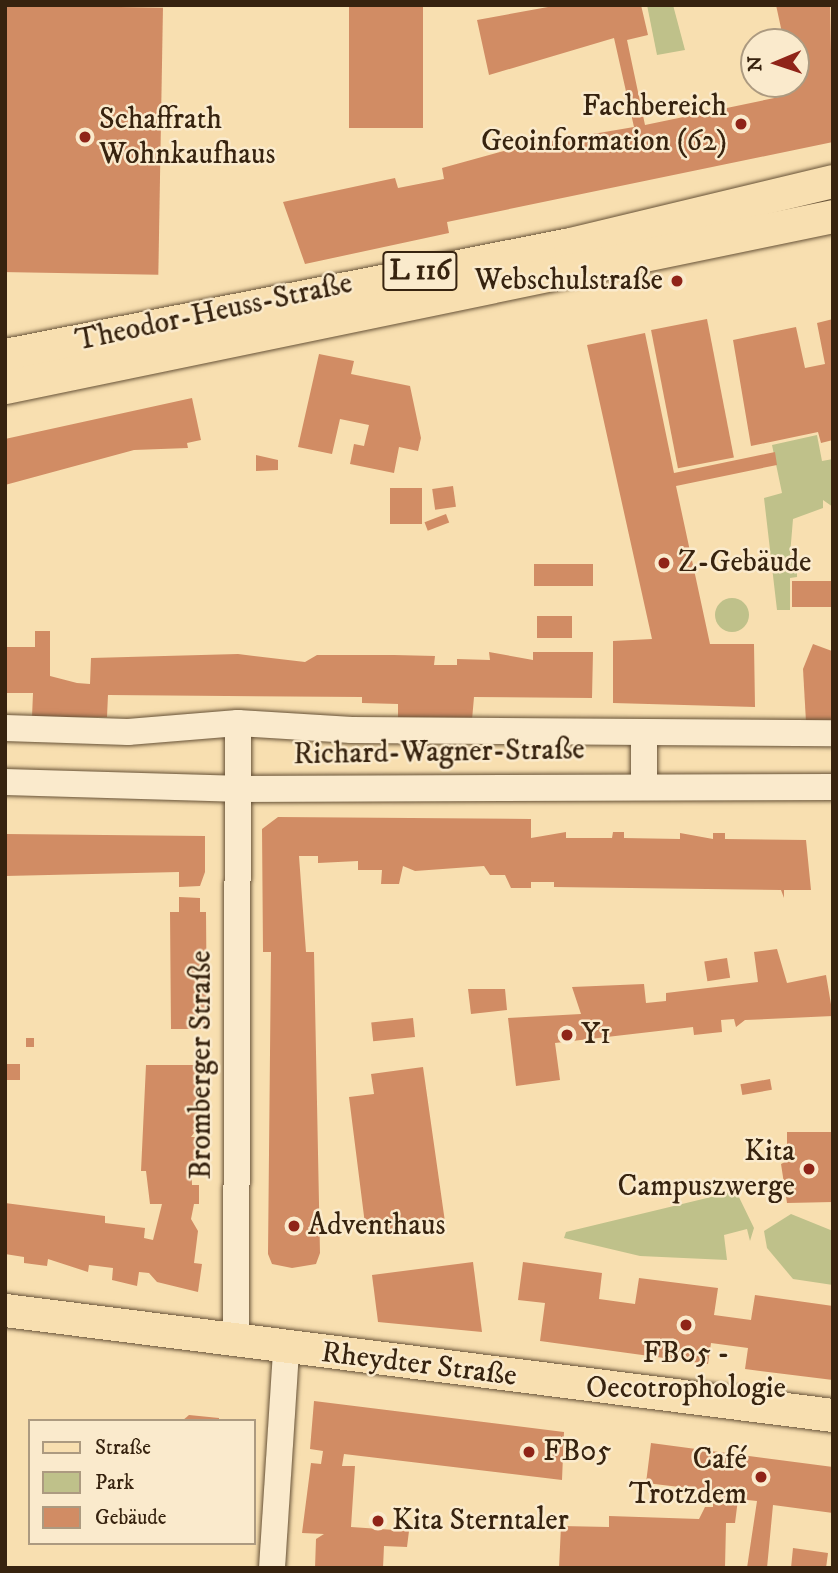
<!DOCTYPE html>
<html>
<head>
<meta charset="utf-8">
<style>
	body { margin:0 }
	#map { position:relative; width:838px; height:1573px; overflow:hidden; background:#f8dfb0; font-family:"IM FELL DW Pica",serif }
	div>[style] { position:absolute }
	.green>* { inset:0; background:#bfc18a }
	.round { border-radius:50% }
	.building>* { inset:0; background:#d18c64; transform-origin:0 0 }
	.roads { filter:drop-shadow(0 0 2px #675237) drop-shadow(0 0 2px #675237) }
	.minor>* { height:26px; margin:-13px; padding:0 13px; transform-origin:13px; border-radius:13px; background:#faeacc }
	.major>* { height:33px; margin:-16.5px; padding:0 16.5px; transform-origin:16.5px; border-radius:16.5px; background:#f8dfb0 }
	.dots>* { width:19px; height:19px; translate:-50% -50%; box-sizing:border-box; border:4px solid #faeacc; border-radius:50% }
	span { translate:-50% -50%; white-space:nowrap; text-align:center; line-height:1.15; -webkit-text-stroke:5px #faeacc; paint-order:stroke }
	.shield-label span { padding:2px 5px; background:#faeacc; border:2px solid; border-radius:5px; -webkit-text-stroke-width:0 }
	.shield-label { font-size:28px; color:#37230f; font-weight:700 }
	.poi-label { font-size:30px; color:#37230f }
	.right { translate:-100% -50%; text-align:right }
	.left { translate:0 -50%; text-align:left }
	.street-label { font-size:30px; color:#37230f }
	.frame { position:absolute; inset:0; border:7px solid #37230f; pointer-events:none }
	.legend { position:absolute; left:28px; top:1419px; width:228px; height:126px; box-sizing:border-box; background:#faeacc; border:2px solid #ac9a80; margin:0; padding:9px 12px; list-style:none; font-size:21px; color:#37230f }
	.legend li { display:flex; align-items:center; gap:14px; height:35px }
	.legend b { width:35px; border:2px solid #ac9a80 }
	.north { position:absolute; left:740px; top:28px; width:70px; height:70px; box-sizing:border-box; background:#faeacc; border:2px solid #ac9a80; border-radius:50%; rotate:268deg; font-size:19px; font-weight:700; line-height:28px; text-align:center; color:#37230f }
	.north::after { content:''; display:block; margin:auto; width:24px; height:32px; background:#8f2418; clip-path:polygon(50% 0,100% 100%,50% 72%,0 100%) }
</style>
</head>
<body>
<div id="map">
	<div class="green">
		<div style="clip-path:polygon(647px 5px,673px 5px,685px 50px,657px 55px)"></div>
		<div style="clip-path:polygon(817px 435px,822px 461px,833px 459px,833px 507px,823px 500px,823px 508px,793px 519px,790px 555px,797px 555px,797px 577px,790px 578px,790px 610px,777px 610px,764px 498px,782px 493px,772px 445px)"></div>
		<div class="round" style="left:715px;top:598px;width:34px;height:34px"></div>
		<div style="clip-path:polygon(736px 1191px,754px 1228px,750px 1241px,747px 1229px,724px 1235px,727px 1260px,640px 1256px,564px 1238px,566px 1232px)"></div>
		<div style="clip-path:polygon(791px 1214px,833px 1231px,833px 1285px,793px 1279px,767px 1248px,764px 1231px)"></div>
	</div>
	<div class="building">
		<div style="left:5px;top:5px;width:158px;height:267px;rotate:1deg"></div>
		<div style="left:349px;top:5px;width:74px;height:123px"></div>
		<div style="clip-path:polygon(559px 5px,641px 5px,648px 35px,627px 40px,645px 125px,784px 96px,781px 84px,796px 84px,796px 42px,784px 42px,776px 5px,830px 5px,833px 142px,447px 222px,449px 233px,305px 264px,283px 202px,395px 178px,398px 188px,444px 179px,442px 168px,522px 146px,634px 127px,614px 38px,489px 75px,477px 20px)"></div>
		<div style="left:707px;top:319px;width:141px;height:57px;rotate:79deg"></div>
		<div style="clip-path:polygon(833px 319px,833px 440px,821px 443px,818px 432px,751px 446px,733px 340px,796px 327px,805px 368px,825px 364px,817px 323px)"></div>
		<div style="clip-path:polygon(645px 333px,674px 473px,775px 452px,777px 465px,676px 486px,710px 644px,754px 644px,755px 707px,613px 703px,613px 641px,652px 639px,587px 345px)"></div>
		<div style="clip-path:polygon(319px 354px,354px 361px,351px 374px,410px 386px,421px 438px,418px 451px,399px 447px,394px 473px,350px 464px,354px 444px,364px 446px,369px 425px,340px 419px,332px 454px,298px 447px)"></div>
		<div style="clip-path:polygon(192px 398px,201px 440px,187px 443px,188px 448px,134px 450px,5px 485px,5px 439px)"></div>
		<div style="clip-path:polygon(256px 455px,278px 460px,278px 470px,256px 471px)"></div>
		<div style="left:453px;top:486px;width:21px;height:21px;rotate:82deg"></div>
		<div style="left:390px;top:488px;width:32px;height:36px"></div>
		<div style="left:446px;top:514px;width:9px;height:23px;rotate:69deg"></div>
		<div style="left:534px;top:564px;width:59px;height:22px"></div>
		<div style="left:792px;top:581px;width:41px;height:26px"></div>
		<div style="left:537px;top:616px;width:35px;height:22px"></div>
		<div style="clip-path:polygon(35px 631px,50px 631px,50px 676px,77px 683px,90px 684px,91px 658px,238px 654px,305px 662px,317px 655px,394px 655px,435px 656px,434px 665px,457px 665px,457px 659px,490px 660px,489px 652px,533px 660px,533px 652px,593px 652px,592px 698px,474px 697px,472px 720px,398px 719px,398px 704px,362px 703px,362px 697px,108px 695px,107px 717px,32px 717px,33px 693px,5px 693px,5px 647px,35px 647px)"></div>
		<div style="clip-path:polygon(813px 644px,832px 651px,833px 723px,806px 722px,803px 669px)"></div>
		<div style="clip-path:polygon(278px 817px,531px 819px,531px 838px,566px 832px,566px 838px,612px 838px,613px 832px,624px 832px,624px 838px,680px 839px,680px 833px,713px 839px,713px 833px,725px 833px,725px 839px,806px 840px,811px 890px,784px 890px,784px 898px,781px 890px,554px 887px,554px 882px,531px 882px,531px 888px,511px 888px,505px 875px,490px 875px,484px 866px,415px 871px,403px 866px,399px 884px,381px 884px,382px 870px,358px 870px,358px 861px,318px 863px,318px 856px,299px 856px,306px 952px,314px 952px,320px 1253px,316px 1264px,292px 1268px,272px 1264px,268px 1254px,271px 952px,263px 952px,262px 829px)"></div>
		<div style="clip-path:polygon(5px 834px,205px 836px,205px 872px,200px 886px,179px 887px,179px 872px,5px 876px)"></div>
		<div style="clip-path:polygon(179px 897px,200px 898px,200px 912px,206px 912px,207px 1029px,171px 1029px,170px 912px,179px 912px)"></div>
		<div style="clip-path:polygon(777px 949px,787px 983px,826px 975px,833px 1016px,745px 1020px,736px 1027px,734px 1019px,721px 1020px,722px 1032px,694px 1035px,693px 1027px,555px 1043px,560px 1080px,516px 1086px,508px 1018px,581px 1014px,572px 987px,644px 984px,646px 1003px,666px 1001px,666px 993px,758px 982px,754px 952px)"></div>
		<div style="left:727px;top:958px;width:20px;height:23px;rotate:81deg"></div>
		<div style="clip-path:polygon(468px 989px,505px 989px,507px 1010px,471px 1014px)"></div>
		<div style="left:413px;top:1018px;width:19px;height:42px;rotate:84deg"></div>
		<div style="left:26px;top:1038px;width:8px;height:9px"></div>
		<div style="left:5px;top:1064px;width:15px;height:16px"></div>
		<div style="clip-path:polygon(146px 1065px,196px 1065px,197px 1129px,191px 1137px,198px 1137px,198px 1161px,191px 1161px,192px 1185px,199px 1185px,199px 1204px,194px 1204px,191px 1219px,198px 1231px,194px 1263px,202px 1264px,198px 1292px,157px 1282px,149px 1273px,139px 1272px,137px 1286px,112px 1280px,113px 1268px,89px 1265px,88px 1272px,48px 1259px,47px 1266px,24px 1263px,24px 1257px,5px 1254px,5px 1203px,105px 1216px,105px 1223px,145px 1228px,144px 1238px,153px 1240px,162px 1204px,150px 1204px,146px 1171px,141px 1171px)"></div>
		<div style="clip-path:polygon(423px 1067px,445px 1222px,366px 1232px,349px 1097px,374px 1094px,371px 1074px)"></div>
		<div style="left:770px;top:1079px;width:11px;height:30px;rotate:80deg"></div>
		<div style="clip-path:polygon(787px 1132px,833px 1132px,833px 1202px,787px 1203px,781px 1164px,787px 1161px)"></div>
		<div style="clip-path:polygon(473px 1262px,482px 1332px,378px 1322px,372px 1275px)"></div>
		<div style="clip-path:polygon(523px 1262px,602px 1273px,599px 1299px,635px 1304px,639px 1278px,718px 1288px,714px 1315px,751px 1320px,755px 1295px,833px 1306px,833px 1380px,745px 1369px,748px 1348px,711px 1343px,708px 1364px,540px 1341px,545px 1303px,518px 1300px)"></div>
		<div style="clip-path:polygon(314px 1401px,564px 1432px,562px 1480px,344px 1454px,342px 1466px,355px 1466px,351px 1527px,409px 1531px,407px 1547px,384px 1546px,383px 1568px,315px 1568px,316px 1539px,324px 1534px,302px 1533px,311px 1463px,321px 1464px,323px 1451px,310px 1449px)"></div>
		<div style="clip-path:polygon(189px 1415px,219px 1418px,219px 1421px,182px 1421px)"></div>
		<div style="clip-path:polygon(651px 1443px,833px 1467px,833px 1513px,773px 1505px,767px 1568px,747px 1568px,757px 1501px,738px 1499px,735px 1523px,726px 1523px,725px 1568px,559px 1568px,561px 1526px,609px 1527px,609px 1516px,699px 1519px,705px 1507px,713px 1507px,713px 1491px,646px 1483px)"></div>
		<div style="clip-path:polygon(793px 1548px,828px 1553px,826px 1568px,791px 1568px)"></div>
	</div>
	<div class="roads">
		<div class="minor">
			<div style="left:5px;top:728px;width:123px;rotate:1.9deg"></div>
			<div style="left:128px;top:732px;width:110px;rotate:-4.7deg"></div>
			<div style="left:238px;top:723px;width:114px;rotate:3.5deg"></div>
			<div style="left:352px;top:730px;width:481px;rotate:0.4deg"></div>
			<div style="left:5px;top:782px;width:230px;rotate:1.7deg"></div>
			<div style="left:235px;top:789px;width:598px;rotate:-0.19deg"></div>
			<div style="left:644px;top:785px;width:53px;rotate:-90deg"></div>
			<div style="left:236px;top:1341px;width:618px;rotate:-89.81deg"></div>
			<div style="left:272px;top:1568px;width:219px;rotate:-86.3deg"></div>
		</div>
		<div class="major">
			<div style="left:5px;top:355px;width:576px;rotate:-11.11deg"></div>
			<div style="left:570px;top:244px;width:270px;rotate:-13.5deg"></div>
			<div style="left:5px;top:387px;width:845px;rotate:-11.67deg"></div>
			<div style="left:5px;top:1310px;width:835px;rotate:7.23deg"></div>
		</div>
	</div>
	<div class="dots">
		<div style="left:741px;top:124px;background:#8f2418"></div>
		<div style="left:85px;top:137px;background:#8f2418"></div>
		<div style="left:677px;top:281px;background:#8f2418"></div>
		<div style="left:664px;top:563px;background:#8f2418"></div>
		<div style="left:567px;top:1035px;background:#8f2418"></div>
		<div style="left:809px;top:1169px;background:#8f2418"></div>
		<div style="left:294px;top:1226px;background:#8f2418"></div>
		<div style="left:686px;top:1325px;background:#8f2418"></div>
		<div style="left:529px;top:1452px;background:#8f2418"></div>
		<div style="left:761px;top:1477px;background:#8f2418"></div>
		<div style="left:378px;top:1521px;background:#8f2418"></div>
	</div>
	<div class="shield-label">
		<span style="left:420px;top:271px">L 116</span>
	</div>
	<div class="poi-label">
		<span class="right" style="left:727px;top:124px">Fachbereich<br>Geoinformation (62)</span>
		<span class="left" style="left:99px;top:137px">Schaffrath<br>Wohnkaufhaus</span>
		<span class="right" style="left:663px;top:281px">Webschulstraße</span>
		<span class="left" style="left:678px;top:563px">Z-Gebäude</span>
		<span class="left" style="left:581px;top:1035px">Y1</span>
		<span class="right" style="left:795px;top:1169px">Kita<br>Campuszwerge</span>
		<span class="left" style="left:308px;top:1226px">Adventhaus</span>
		<span style="left:686px;top:1371px">FB05 -<br>Oecotrophologie</span>
		<span class="left" style="left:543px;top:1452px">FB05</span>
		<span class="right" style="left:747px;top:1477px">Café<br>Trotzdem</span>
		<span class="left" style="left:392px;top:1521px">Kita Sterntaler</span>
	</div>
	<div class="street-label">
		<span style="left:214px;top:313px;rotate:-12deg">Theodor-Heuss-Straße</span>
		<span style="left:439px;top:753px;rotate:-1deg">Richard-Wagner-Straße</span>
		<span style="left:202px;top:1065px;rotate:-90deg">Bromberger Straße</span>
		<span style="left:419px;top:1365px;rotate:7deg">Rheydter Straße</span>
	</div>
	<div class="frame"></div>
	<ul class="legend">
	<li><b style="height:9px;background:#f8dfb0"></b>Straße</li>
	<li><b style="height:19px;background:#bfc18a"></b>Park</li>
	<li><b style="height:19px;background:#d18c64"></b>Gebäude</li>
	</ul>
	<div class="north">N</div>
</div>
</body>
</html>
